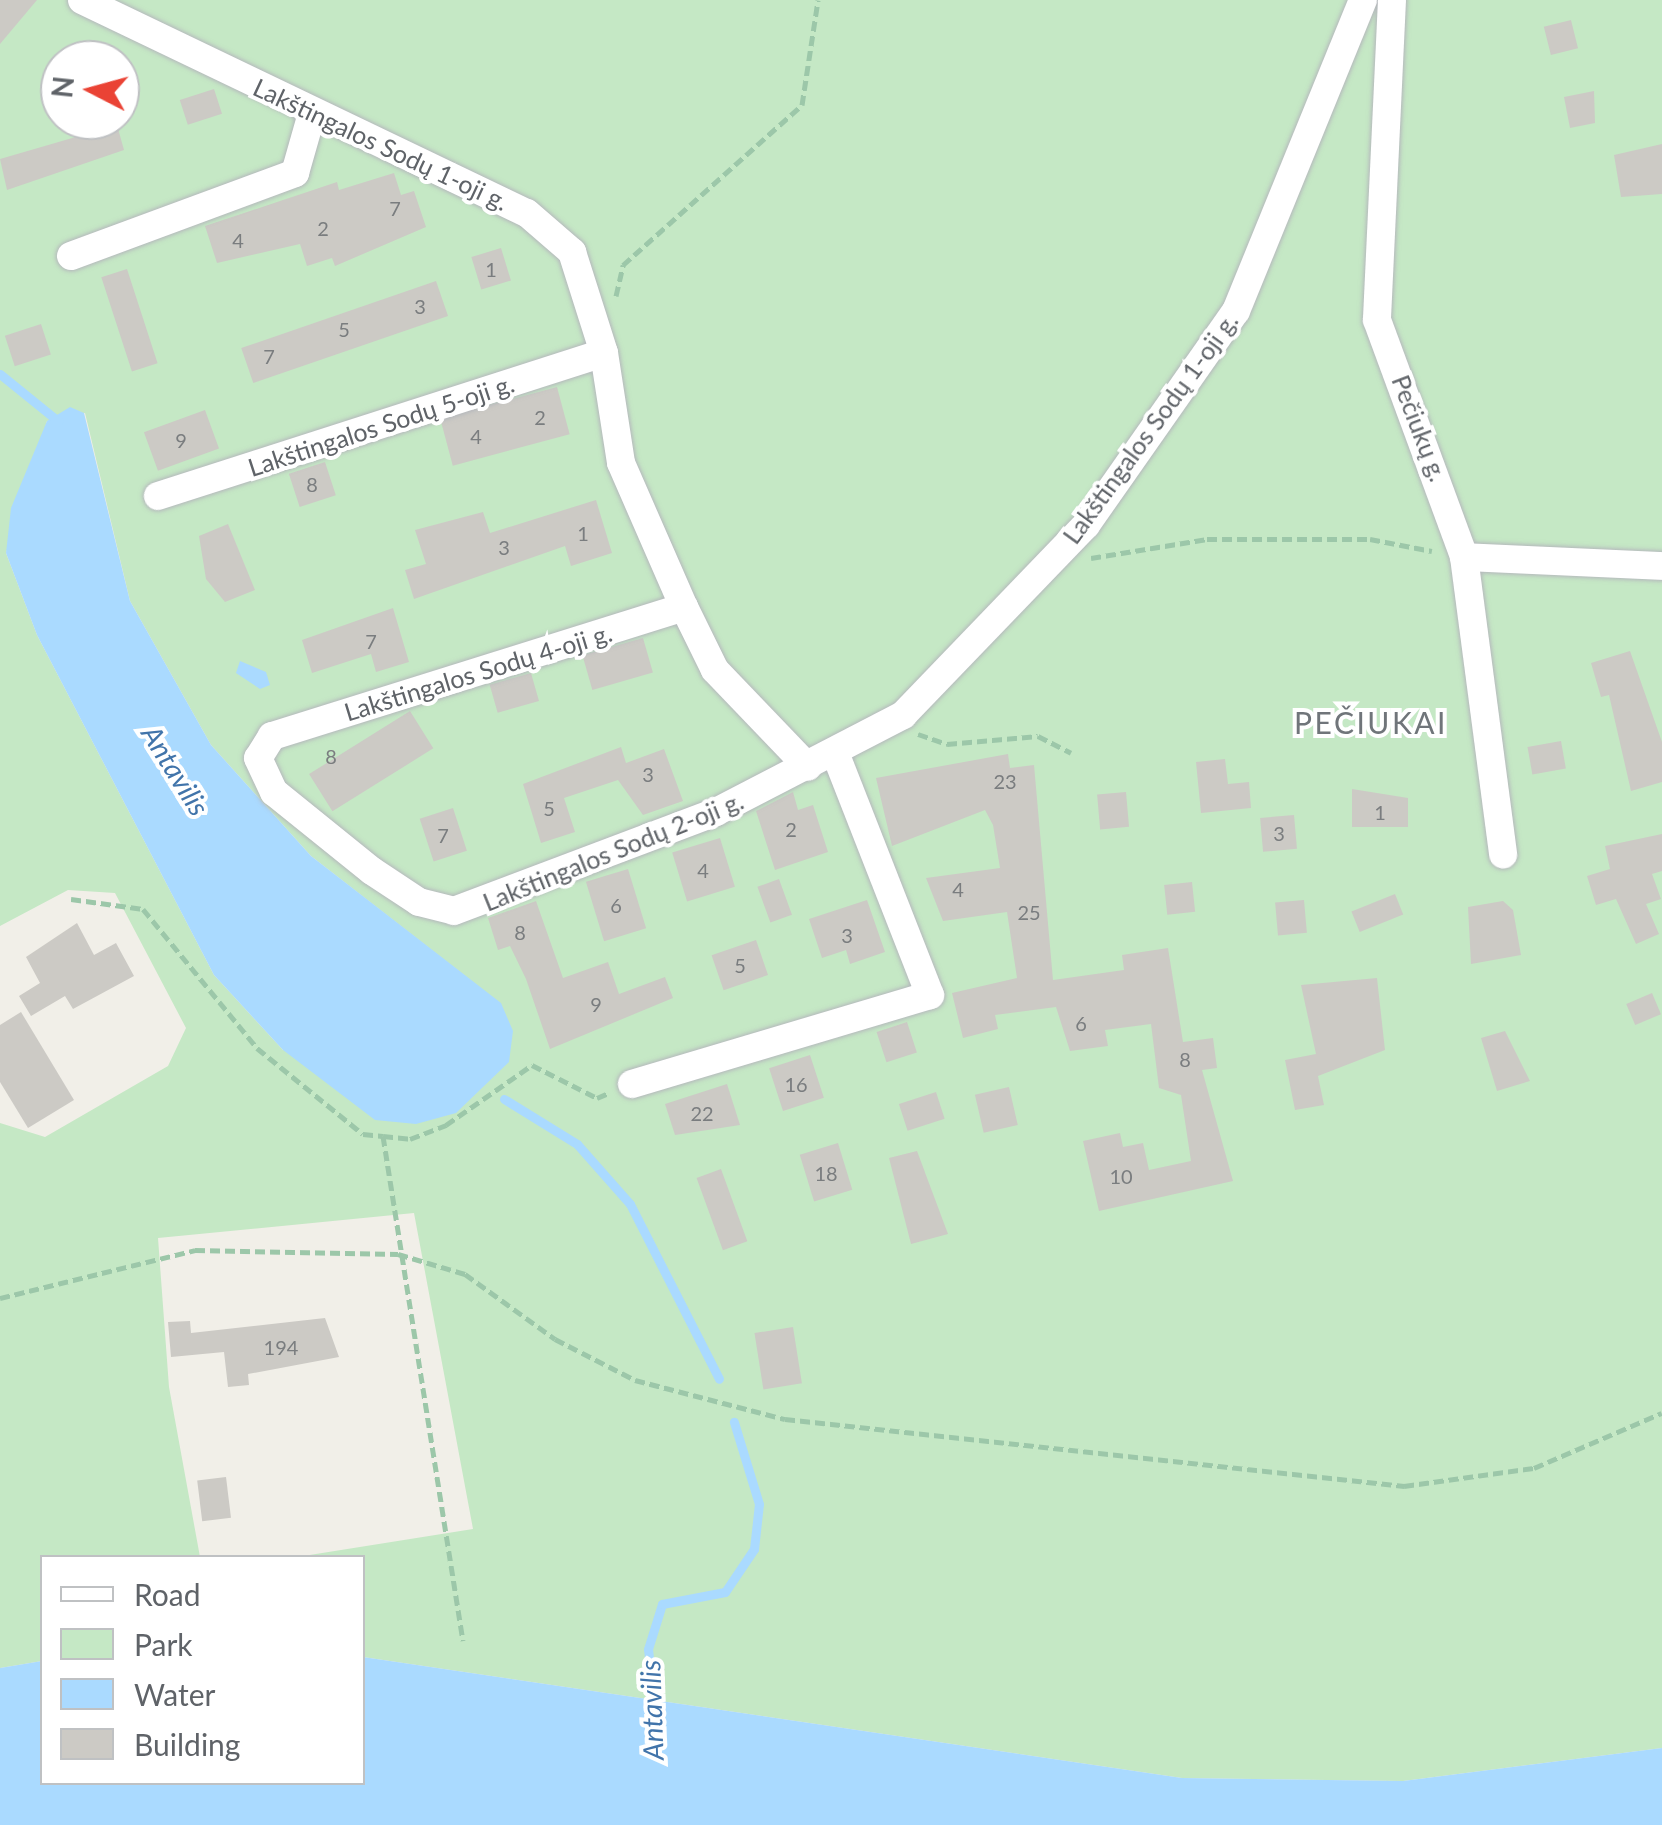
<!DOCTYPE html>
<html>
<head>
<meta charset="utf-8">
<style>
	body { margin:0 }
	#map { position:relative; width:1662px; height:1825px; overflow:hidden; background:#f1efe8; font-family:Lato,sans-serif }
	div>[style] { position:absolute }
	.green>* { inset:0; background:#c5e8c5 }
	.water>* { inset:0; background:#aadaff }
	.stream>* { height:9px; margin:-4.5px; padding:0 4.5px; transform-origin:4.5px; border-radius:4.5px; background:#aadaff }
	.building>* { inset:0; background:#cccac5; transform-origin:0 0 }
	.path>* { height:5px; margin-top:-2.5px; transform-origin:0; background:repeating-linear-gradient(90deg,#9cc7a9 0 10px,transparent 0 15px) }
	.roads { filter:drop-shadow(0 0 2px #b5b8bc) drop-shadow(0 0 2px #b5b8bc) }
	.minor>* { height:28px; margin:-14px; padding:0 14px; transform-origin:14px; border-radius:14px; background:#fff }
	span { translate:-50% -50%; white-space:nowrap; text-align:center; line-height:1.15; -webkit-text-stroke:8px #fff; paint-order:stroke }
	.number-label { font-size:20px; color:#7a7d7f }
	.number-label span { -webkit-text-stroke-width:0 }
	.street-label { font-size:25px; color:#5f6368 }
	.water-label { font-size:28px; color:#4174aa; font-style:italic }
	.quarter-label { font-size:30px; color:#70757a; letter-spacing:2.5px }
	.legend { position:absolute; left:40px; top:1555px; width:325px; height:230px; box-sizing:border-box; background:#fff; border:2px solid #bfc1c3; margin:0; padding:12px 18px; list-style:none; font-size:30px; color:#5f6368 }
	.legend li { display:flex; align-items:center; gap:20px; height:50px }
	.legend b { width:50px; border:2px solid #bfc1c3 }
	.north { position:absolute; left:40px; top:40px; width:100px; height:100px; box-sizing:border-box; background:#fff; border:2px solid #bfc1c3; border-radius:50%; rotate:276deg; font-size:28px; font-weight:700; line-height:40px; text-align:center; color:#5f6368 }
	.north::after { content:''; display:block; margin:auto; width:35px; height:45px; background:#ea4335; clip-path:polygon(50% 0,100% 100%,50% 72%,0 100%) }
</style>
</head>
<body>
<div id="map">
	<div class="green">
		<div style="clip-path:polygon(evenodd,0 0,1662px 0,1662px 1748px,1403px 1781px,1182px 1778px,363px 1657px,362px 1558px,297px 1557px,473px 1529px,414px 1213px,158px 1238px,169px 1387px,200px 1557px,42px 1558px,42px 1661px,0 1668px,0 1123px,45px 1137px,168px 1066px,186px 1028px,115px 893px,68px 890px,0 926px,0 0,60px 60px,120px 60px,120px 120px,60px 120px,60px 60px,0 0,85px 413px,130px 601px,211px 745px,311px 856px,501px 1004px,283px 1050px,214px 975px,37px 635px,6px 553px,47px 421px,85px 413px)"></div>
	</div>
	<div class="water">
		<div style="clip-path:polygon(70px 407px,84px 413px,130px 601px,211px 745px,311px 856px,501px 1003px,513px 1031px,509px 1062px,456px 1113px,416px 1124px,375px 1120px,283px 1050px,214px 975px,37px 635px,6px 553px,11px 508px,47px 421px)"></div>
		<div style="clip-path:polygon(240px 661px,266px 672px,270px 685px,260px 689px,236px 673px)"></div>
		<div style="clip-path:polygon(363px 1657px,1182px 1778px,1403px 1781px,1662px 1748px,1662px 1825px,0 1825px,0 1668px,42px 1661px,42px 1782px,362px 1782px)"></div>
	</div>
	<div class="stream">
		<div style="left:0;top:374px;width:75px;rotate:39deg"></div>
		<div style="left:504px;top:1099px;width:86px;rotate:31.7deg"></div>
		<div style="left:577px;top:1144px;width:80px;rotate:48.5deg"></div>
		<div style="left:630px;top:1204px;width:196px;rotate:63deg"></div>
		<div style="left:655px;top:1713px;width:64px;rotate:-96.2deg"></div>
		<div style="left:648px;top:1649px;width:47px;rotate:-72.7deg"></div>
		<div style="left:662px;top:1604px;width:64px;rotate:-10.8deg"></div>
		<div style="left:725px;top:1592px;width:52px;rotate:-56deg"></div>
		<div style="left:754px;top:1549px;width:45px;rotate:-83.7deg"></div>
		<div style="left:759px;top:1504px;width:86px;rotate:-107deg"></div>
	</div>
	<div class="building">
		<div style="clip-path:polygon(0 0,37px 0,0 44px)"></div>
		<div style="left:1571px;top:20px;width:29px;height:28px;rotate:76deg"></div>
		<div style="left:214px;top:89px;width:26px;height:36px;rotate:72deg"></div>
		<div style="clip-path:polygon(1594px 91px,1595px 123px,1570px 128px,1564px 97px)"></div>
		<div style="clip-path:polygon(117px 125px,124px 150px,7px 190px,0 159px)"></div>
		<div style="clip-path:polygon(1662px 144px,1662px 194px,1621px 197px,1614px 155px)"></div>
		<div style="clip-path:polygon(394px 173px,401px 195px,414px 191px,426px 227px,335px 266px,332px 258px,307px 266px,300px 244px,217px 263px,205px 226px,337px 182px,339px 190px)"></div>
		<div style="left:501px;top:248px;width:34px;height:31px;rotate:73deg"></div>
		<div style="left:127px;top:269px;width:99px;height:27px;rotate:72deg"></div>
		<div style="left:436px;top:281px;width:37px;height:206px;rotate:71deg"></div>
		<div style="left:41px;top:324px;width:32px;height:38px;rotate:72deg"></div>
		<div style="left:557px;top:387px;width:49px;height:121px;rotate:75deg"></div>
		<div style="left:205px;top:410px;width:41px;height:65px;rotate:70deg"></div>
		<div style="left:325px;top:462px;width:35px;height:38px;rotate:72deg"></div>
		<div style="clip-path:polygon(596px 500px,612px 553px,571px 566px,565px 546px,414px 599px,405px 570px,426px 564px,415px 530px,483px 512px,490px 533px)"></div>
		<div style="clip-path:polygon(228px 524px,255px 590px,225px 602px,206px 579px,199px 536px)"></div>
		<div style="clip-path:polygon(393px 608px,409px 662px,376px 672px,371px 654px,312px 673px,302px 640px)"></div>
		<div style="left:643px;top:638px;width:36px;height:63px;rotate:74deg"></div>
		<div style="clip-path:polygon(1630px 651px,1662px 742px,1662px 782px,1631px 791px,1609px 695px,1601px 697px,1591px 663px)"></div>
		<div style="left:531px;top:673px;width:29px;height:43px;rotate:74deg"></div>
		<div style="left:410px;top:711px;width:44px;height:119px;rotate:58deg"></div>
		<div style="left:1561px;top:741px;width:28px;height:34px;rotate:80deg"></div>
		<div style="clip-path:polygon(621px 747px,626px 763px,664px 749px,683px 801px,643px 815px,618px 780px,564px 798px,575px 832px,541px 843px,523px 784px)"></div>
		<div style="clip-path:polygon(1008px 754px,1010px 768px,1034px 765px,1053px 980px,1124px 970px,1122px 955px,1168px 948px,1183px 1042px,1213px 1038px,1217px 1068px,1202px 1070px,1233px 1181px,1099px 1211px,1083px 1141px,1120px 1133px,1123px 1147px,1143px 1143px,1149px 1170px,1191px 1161px,1181px 1095px,1159px 1088px,1151px 1024px,1105px 1030px,1108px 1046px,1070px 1051px,1056px 1007px,995px 1015px,998px 1029px,963px 1038px,952px 993px,1017px 978px,1007px 912px,943px 921px,926px 878px,1000px 868px,993px 825px,985px 810px,892px 846px,876px 778px)"></div>
		<div style="clip-path:polygon(1225px 759px,1228px 784px,1249px 782px,1251px 808px,1201px 813px,1196px 762px)"></div>
		<div style="clip-path:polygon(1352px 789px,1408px 798px,1408px 827px,1352px 827px)"></div>
		<div style="clip-path:polygon(793px 792px,798px 810px,813px 805px,828px 852px,775px 870px,756px 811px)"></div>
		<div style="left:1126px;top:792px;width:35px;height:29px;rotate:85deg"></div>
		<div style="left:453px;top:808px;width:45px;height:35px;rotate:72deg"></div>
		<div style="left:1294px;top:815px;width:34px;height:34px;rotate:85deg"></div>
		<div style="clip-path:polygon(1662px 834px,1662px 871px,1652px 874px,1661px 899px,1646px 904px,1659px 934px,1636px 944px,1616px 899px,1596px 905px,1587px 876px,1610px 869px,1605px 846px)"></div>
		<div style="left:720px;top:838px;width:51px;height:50px;rotate:73deg"></div>
		<div style="left:628px;top:869px;width:62px;height:44px;rotate:73deg"></div>
		<div style="left:779px;top:879px;width:38px;height:23px;rotate:70deg"></div>
		<div style="left:1192px;top:882px;width:30px;height:28px;rotate:84deg"></div>
		<div style="left:1395px;top:894px;width:22px;height:47px;rotate:68deg"></div>
		<div style="clip-path:polygon(867px 900px,885px 952px,850px 964px,846px 950px,822px 958px,809px 919px)"></div>
		<div style="left:1304px;top:900px;width:33px;height:29px;rotate:85deg"></div>
		<div style="clip-path:polygon(536px 901px,563px 978px,608px 962px,619px 994px,665px 977px,673px 998px,550px 1049px,526px 979px,510px 946px,498px 950px,488px 918px)"></div>
		<div style="clip-path:polygon(1503px 901px,1513px 910px,1521px 955px,1471px 964px,1468px 907px)"></div>
		<div style="clip-path:polygon(77px 923px,94px 955px,116px 943px,134px 976px,73px 1009px,65px 996px,31px 1016px,19px 996px,40px 983px,26px 957px)"></div>
		<div style="left:756px;top:940px;width:37px;height:47px;rotate:71deg"></div>
		<div style="clip-path:polygon(1377px 978px,1385px 1050px,1318px 1076px,1324px 1105px,1295px 1110px,1285px 1060px,1316px 1054px,1301px 985px)"></div>
		<div style="left:1652px;top:993px;width:23px;height:28px;rotate:67deg"></div>
		<div style="clip-path:polygon(21px 1012px,74px 1100px,28px 1128px,0 1082px,0 1025px)"></div>
		<div style="left:907px;top:1022px;width:32px;height:32px;rotate:72deg"></div>
		<div style="clip-path:polygon(1505px 1031px,1530px 1081px,1497px 1091px,1481px 1038px)"></div>
		<div style="left:810px;top:1055px;width:45px;height:43px;rotate:72deg"></div>
		<div style="clip-path:polygon(727px 1084px,740px 1125px,675px 1135px,665px 1104px)"></div>
		<div style="left:1009px;top:1087px;width:39px;height:35px;rotate:77deg"></div>
		<div style="left:936px;top:1092px;width:28px;height:39px;rotate:72deg"></div>
		<div style="left:838px;top:1143px;width:49px;height:40px;rotate:73deg"></div>
		<div style="clip-path:polygon(917px 1151px,948px 1234px,911px 1244px,889px 1158px)"></div>
		<div style="left:721px;top:1169px;width:77px;height:26px;rotate:70deg"></div>
		<div style="clip-path:polygon(325px 1318px,339px 1357px,248px 1374px,249px 1385px,228px 1387px,224px 1352px,171px 1357px,168px 1322px,190px 1321px,191px 1333px)"></div>
		<div style="left:793px;top:1327px;width:57px;height:39px;rotate:81deg"></div>
		<div style="left:226px;top:1477px;width:41px;height:29px;rotate:83deg"></div>
	</div>
	<div class="path">
		<div style="left:616px;top:296px;width:32px;rotate:-77deg"></div>
		<div style="left:623px;top:265px;width:240px;rotate:-41.8deg"></div>
		<div style="left:802px;top:105px;width:106px;rotate:-81.3deg"></div>
		<div style="left:1091px;top:558px;width:118px;rotate:-9.3deg"></div>
		<div style="left:1207px;top:539px;width:163px"></div>
		<div style="left:1370px;top:539px;width:63px;rotate:11deg"></div>
		<div style="left:918px;top:734px;width:31px;rotate:19deg"></div>
		<div style="left:947px;top:744px;width:91px;rotate:-5deg"></div>
		<div style="left:1038px;top:736px;width:37px;rotate:27deg"></div>
		<div style="left:71px;top:899px;width:73px;rotate:7.9deg"></div>
		<div style="left:143px;top:909px;width:180px;rotate:50.6deg"></div>
		<div style="left:257px;top:1048px;width:136px;rotate:39.1deg"></div>
		<div style="left:363px;top:1134px;width:20px;rotate:6deg"></div>
		<div style="left:383px;top:1136px;width:511px;rotate:81deg"></div>
		<div style="left:383px;top:1136px;width:27px;rotate:6deg"></div>
		<div style="left:410px;top:1139px;width:39px;rotate:-21deg"></div>
		<div style="left:446px;top:1125px;width:105px;rotate:-34.9deg"></div>
		<div style="left:532px;top:1065px;width:73px;rotate:26.9deg"></div>
		<div style="left:597px;top:1098px;width:13px;rotate:-23deg"></div>
		<div style="left:0;top:1298px;width:201px;rotate:-13.8deg"></div>
		<div style="left:195px;top:1250px;width:203px;rotate:1.1deg"></div>
		<div style="left:398px;top:1254px;width:70px;rotate:16.6deg"></div>
		<div style="left:465px;top:1274px;width:111px;rotate:35.8deg"></div>
		<div style="left:555px;top:1339px;width:90px;rotate:27.1deg"></div>
		<div style="left:635px;top:1380px;width:155px;rotate:14.6deg"></div>
		<div style="left:785px;top:1419px;width:623px;rotate:6.18deg"></div>
		<div style="left:1404px;top:1486px;width:131px;rotate:-7.9deg"></div>
		<div style="left:1534px;top:1468px;width:139px;rotate:-23.3deg"></div>
	</div>
	<div class="roads">
		<div class="minor">
			<div style="left:82px;top:0;width:493px;rotate:25.6deg"></div>
			<div style="left:527px;top:213px;width:60px;rotate:40.9deg"></div>
			<div style="left:572px;top:252px;width:106px;rotate:72.4deg"></div>
			<div style="left:604px;top:353px;width:111px;rotate:81.2deg"></div>
			<div style="left:621px;top:463px;width:157px;rotate:66.4deg"></div>
			<div style="left:684px;top:607px;width:70px;rotate:63.8deg"></div>
			<div style="left:715px;top:670px;width:134px;rotate:46.2deg"></div>
			<div style="left:1392px;top:0;width:320px;rotate:92.7deg"></div>
			<div style="left:1377px;top:320px;width:252px;rotate:69.8deg"></div>
			<div style="left:1464px;top:557px;width:300px;rotate:82.5deg"></div>
			<div style="left:71px;top:256px;width:239px;rotate:-20.3deg"></div>
			<div style="left:295px;top:173px;width:58px;rotate:-74.1deg"></div>
			<div style="left:158px;top:496px;width:468px;rotate:-17.8deg"></div>
			<div style="left:1464px;top:557px;width:198px;rotate:2.6deg"></div>
			<div style="left:684px;top:607px;width:432px;rotate:162.6deg"></div>
			<div style="left:272px;top:736px;width:26px;rotate:122deg"></div>
			<div style="left:258px;top:758px;width:38px;rotate:65deg"></div>
			<div style="left:274px;top:792px;width:126px;rotate:38.9deg"></div>
			<div style="left:372px;top:871px;width:56px;rotate:33.4deg"></div>
			<div style="left:419px;top:902px;width:36px;rotate:14deg"></div>
			<div style="left:454px;top:911px;width:280px;rotate:-20.7deg"></div>
			<div style="left:716px;top:812px;width:211px;rotate:-27.4deg"></div>
			<div style="left:903px;top:715px;width:264px;rotate:-46.1deg"></div>
			<div style="left:1086px;top:525px;width:261px;rotate:-55deg"></div>
			<div style="left:1236px;top:311px;width:336px;rotate:-67.8deg"></div>
			<div style="left:632px;top:1084px;width:311px;rotate:-16.6deg"></div>
			<div style="left:930px;top:995px;width:260px;rotate:-111.4deg"></div>
		</div>
	</div>
	<div class="number-label">
		<span style="left:395px;top:208px">7</span>
		<span style="left:323px;top:228px">2</span>
		<span style="left:238px;top:240px">4</span>
		<span style="left:491px;top:269px">1</span>
		<span style="left:420px;top:306px">3</span>
		<span style="left:344px;top:329px">5</span>
		<span style="left:269px;top:356px">7</span>
		<span style="left:540px;top:417px">2</span>
		<span style="left:476px;top:436px">4</span>
		<span style="left:181px;top:440px">9</span>
		<span style="left:312px;top:484px">8</span>
		<span style="left:583px;top:533px">1</span>
		<span style="left:504px;top:547px">3</span>
		<span style="left:371px;top:641px">7</span>
		<span style="left:331px;top:756px">8</span>
		<span style="left:648px;top:774px">3</span>
		<span style="left:1005px;top:781px">23</span>
		<span style="left:549px;top:808px">5</span>
		<span style="left:1380px;top:812px">1</span>
		<span style="left:791px;top:829px">2</span>
		<span style="left:1279px;top:833px">3</span>
		<span style="left:443px;top:835px">7</span>
		<span style="left:703px;top:870px">4</span>
		<span style="left:958px;top:889px">4</span>
		<span style="left:616px;top:905px">6</span>
		<span style="left:1029px;top:912px">25</span>
		<span style="left:520px;top:932px">8</span>
		<span style="left:847px;top:935px">3</span>
		<span style="left:740px;top:965px">5</span>
		<span style="left:596px;top:1004px">9</span>
		<span style="left:1081px;top:1023px">6</span>
		<span style="left:1185px;top:1059px">8</span>
		<span style="left:796px;top:1084px">16</span>
		<span style="left:702px;top:1113px">22</span>
		<span style="left:826px;top:1173px">18</span>
		<span style="left:1121px;top:1176px">10</span>
		<span style="left:281px;top:1347px">194</span>
	</div>
	<div class="street-label">
		<span style="left:381px;top:144px;rotate:25deg">Lakštingalos Sodų 1-oji g.</span>
		<span style="left:381px;top:425px;rotate:-18deg">Lakštingalos Sodų 5-oji g.</span>
		<span style="left:1150px;top:428px;rotate:-54deg">Lakštingalos Sodų 1-oji g.</span>
		<span style="left:1420px;top:428px;rotate:69deg">Pečiukų g.</span>
		<span style="left:478px;top:672px;rotate:-17deg">Lakštingalos Sodų 4-oji g.</span>
		<span style="left:613px;top:851px;rotate:-22deg">Lakštingalos Sodų 2-oji g.</span>
	</div>
	<div class="water-label">
		<span style="left:176px;top:770px;rotate:58deg">Antavilis</span>
		<span style="left:651px;top:1710px;rotate:-92deg">Antavilis</span>
	</div>
	<div class="quarter-label">
		<span style="left:1371px;top:722px">PEČIUKAI</span>
	</div>
	<ul class="legend">
	<li><b style="height:12px;background:#fff"></b>Road</li>
	<li><b style="height:28px;background:#c5e8c5"></b>Park</li>
	<li><b style="height:28px;background:#aadaff"></b>Water</li>
	<li><b style="height:28px;background:#cccac5"></b>Building</li>
	</ul>
	<div class="north">N</div>
</div>
</body>
</html>
